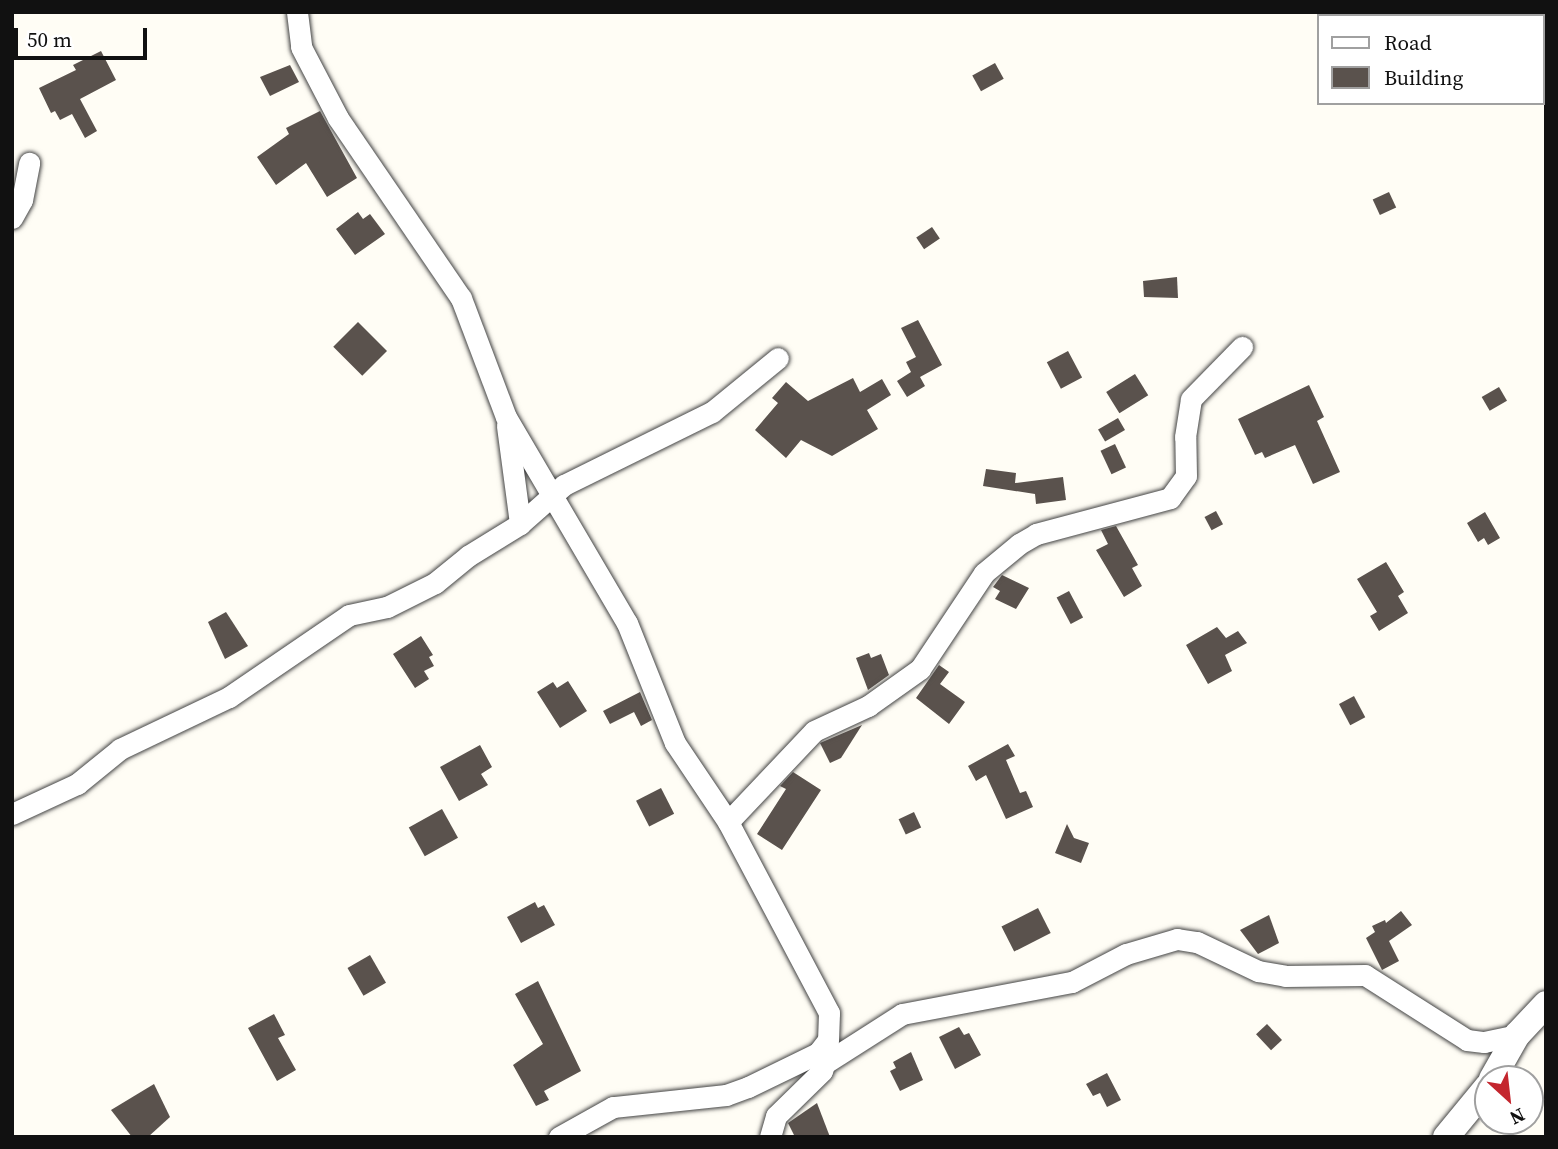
<!DOCTYPE html>
<html>
<head>
<meta charset="utf-8">
<style>
	body { margin:0 }
	#map { position:relative; width:1558px; height:1149px; overflow:hidden; background:#fffdf5; font-family:"Source Serif 4",serif }
	div>[style] { position:absolute }
	.building>* { inset:0; background:#5a524d; transform-origin:0 0 }
	.roads { filter:drop-shadow(0 0 2px #444) drop-shadow(0 0 2px #444) }
	.minor>* { height:21px; margin:-10.5px; padding:0 10.5px; transform-origin:10.5px; border-radius:10.5px; background:#fff }
	.tertiary>* { height:26px; margin:-13px; padding:0 13px; transform-origin:13px; border-radius:13px; background:#fff }
	span { translate:-50% -50%; white-space:nowrap; text-align:center; line-height:1.15; -webkit-text-stroke:7px #fff; paint-order:stroke }
	.frame { position:absolute; inset:0; border:14px solid #111; pointer-events:none }
	.legend { position:absolute; left:1317px; top:14px; width:228px; height:91px; box-sizing:border-box; background:#fff; border:2px solid #a0a0a0; margin:0; padding:9px 12px; list-style:none; font-size:21px; color:#111 }
	.legend li { display:flex; align-items:center; gap:14px; height:35px }
	.legend b { width:35px; border:2px solid #a0a0a0 }
	.north { position:absolute; left:1474px; top:1065px; width:70px; height:70px; box-sizing:border-box; background:#fff; border:2px solid #a0a0a0; border-radius:50%; rotate:153deg; font-size:19px; font-weight:700; line-height:28px; text-align:center; color:#111 }
	.north::after { content:''; display:block; margin:auto; width:24px; height:32px; background:#c4262e; clip-path:polygon(50% 0,100% 100%,50% 72%,0 100%) }
	.scale { position:absolute; left:14px; top:28px; width:133px; height:32px; box-sizing:border-box; border:4px solid #111; border-top:0; padding-left:9px; font-size:21px; line-height:24px; white-space:nowrap; color:#111; -webkit-text-stroke:5px #fff; paint-order:stroke }
</style>
</head>
<body>
<div id="map">
	<div class="building">
		<div style="clip-path:polygon(101px 51px,116px 80px,80px 99px,97px 131px,85px 138px,72px 114px,60px 120px,55px 111px,51px 113px,39px 88px,76px 70px,73px 65px)"></div>
		<div style="left:995px;top:63px;width:18px;height:26px;rotate:61deg"></div>
		<div style="clip-path:polygon(290px 65px,299px 82px,270px 96px,260px 77px)"></div>
		<div style="clip-path:polygon(320px 111px,357px 178px,327px 197px,306px 163px,276px 185px,257px 157px,289px 134px,286px 128px)"></div>
		<div style="left:1389px;top:192px;width:17px;height:18px;rotate:65deg"></div>
		<div style="clip-path:polygon(358px 212px,363px 219px,370px 214px,385px 234px,355px 255px,336px 229px)"></div>
		<div style="left:932px;top:227px;width:14px;height:19px;rotate:56deg"></div>
		<div style="clip-path:polygon(1177px 277px,1178px 298px,1144px 297px,1143px 281px)"></div>
		<div style="clip-path:polygon(918px 320px,942px 365px,920px 377px,925px 386px,907px 397px,897px 381px,911px 372px,906px 362px,916px 357px,901px 328px)"></div>
		<div style="left:358px;top:322px;width:41px;height:35px;rotate:45deg"></div>
		<div style="left:1068px;top:351px;width:30px;height:24px;rotate:62deg"></div>
		<div style="left:1135px;top:374px;width:25px;height:34px;rotate:58deg"></div>
		<div style="clip-path:polygon(853px 378px,860px 392px,882px 379px,891px 395px,867px 410px,878px 429px,832px 456px,801px 440px,786px 458px,755px 430px,778px 403px,772px 398px,786px 382px,808px 401px)"></div>
		<div style="clip-path:polygon(1309px 385px,1324px 417px,1317px 421px,1340px 472px,1313px 484px,1295px 445px,1265px 458px,1262px 452px,1255px 455px,1238px 419px)"></div>
		<div style="left:1499px;top:387px;width:16px;height:20px;rotate:60deg"></div>
		<div style="left:1118px;top:418px;width:14px;height:23px;rotate:60deg"></div>
		<div style="left:1115px;top:444px;width:26px;height:16px;rotate:65deg"></div>
		<div style="clip-path:polygon(986px 469px,1016px 473px,1015px 483px,1063px 477px,1066px 500px,1036px 504px,1035px 494px,983px 486px)"></div>
		<div style="left:1216px;top:511px;width:15px;height:13px;rotate:62deg"></div>
		<div style="clip-path:polygon(1485px 512px,1500px 538px,1488px 545px,1484px 538px,1478px 542px,1467px 523px)"></div>
		<div style="clip-path:polygon(1116px 526px,1138px 565px,1132px 568px,1142px 586px,1124px 597px,1096px 550px,1108px 544px,1101px 530px)"></div>
		<div style="clip-path:polygon(1386px 562px,1404px 592px,1398px 596px,1408px 613px,1379px 631px,1370px 616px,1377px 612px,1357px 579px)"></div>
		<div style="clip-path:polygon(1002px 575px,1029px 588px,1016px 609px,995px 599px,1000px 591px,993px 587px)"></div>
		<div style="left:1069px;top:591px;width:30px;height:14px;rotate:62deg"></div>
		<div style="clip-path:polygon(226px 612px,248px 646px,225px 659px,208px 622px)"></div>
		<div style="clip-path:polygon(1217px 627px,1226px 638px,1238px 631px,1247px 643px,1225px 655px,1232px 671px,1208px 684px,1186px 645px)"></div>
		<div style="clip-path:polygon(421px 636px,433px 655px,429px 657px,434px 666px,424px 671px,429px 679px,415px 688px,393px 654px)"></div>
		<div style="clip-path:polygon(869px 653px,871px 658px,881px 654px,889px 675px,868px 690px,856px 658px)"></div>
		<div style="clip-path:polygon(939px 665px,949px 672px,940px 684px,965px 702px,949px 724px,916px 698px)"></div>
		<div style="clip-path:polygon(568px 681px,587px 711px,560px 728px,537px 692px,553px 682px,557px 688px)"></div>
		<div style="clip-path:polygon(640px 692px,652px 720px,641px 726px,634px 712px,610px 724px,603px 711px)"></div>
		<div style="left:1354px;top:696px;width:24px;height:17px;rotate:62deg"></div>
		<div style="clip-path:polygon(862px 725px,841px 758px,830px 763px,820px 743px)"></div>
		<div style="clip-path:polygon(1008px 744px,1015px 756px,1006px 760px,1020px 793px,1026px 791px,1033px 807px,1006px 819px,986px 775px,976px 781px,968px 766px)"></div>
		<div style="clip-path:polygon(480px 745px,492px 767px,481px 774px,488px 785px,459px 801px,440px 767px)"></div>
		<div style="clip-path:polygon(793px 772px,821px 790px,782px 850px,757px 834px,786px 789px,780px 786px)"></div>
		<div style="left:661px;top:788px;width:29px;height:28px;rotate:63deg"></div>
		<div style="left:442px;top:809px;width:33px;height:38px;rotate:61deg"></div>
		<div style="left:914px;top:812px;width:17px;height:17px;rotate:65deg"></div>
		<div style="clip-path:polygon(1067px 824px,1074px 838px,1089px 843px,1081px 863px,1055px 853px)"></div>
		<div style="clip-path:polygon(535px 902px,538px 908px,544px 905px,555px 925px,521px 943px,507px 917px)"></div>
		<div style="left:1038px;top:908px;width:28px;height:41px;rotate:63deg"></div>
		<div style="clip-path:polygon(1401px 911px,1412px 925px,1389px 941px,1399px 961px,1382px 970px,1366px 938px,1375px 932px,1372px 926px,1385px 920px,1386px 923px)"></div>
		<div style="clip-path:polygon(1269px 915px,1279px 943px,1258px 954px,1240px 930px)"></div>
		<div style="left:370px;top:955px;width:32px;height:26px;rotate:60deg"></div>
		<div style="clip-path:polygon(538px 981px,581px 1071px,544px 1091px,549px 1100px,536px 1106px,513px 1065px,543px 1044px,515px 994px)"></div>
		<div style="clip-path:polygon(274px 1014px,285px 1035px,278px 1038px,296px 1070px,277px 1081px,248px 1028px)"></div>
		<div style="left:1267px;top:1024px;width:22px;height:15px;rotate:47deg"></div>
		<div style="clip-path:polygon(959px 1027px,964px 1035px,969px 1033px,981px 1055px,955px 1069px,939px 1037px)"></div>
		<div style="clip-path:polygon(911px 1052px,923px 1080px,900px 1091px,890px 1071px,896px 1068px,893px 1062px)"></div>
		<div style="clip-path:polygon(1107px 1073px,1121px 1100px,1107px 1107px,1100px 1093px,1093px 1096px,1086px 1084px)"></div>
		<div style="clip-path:polygon(154px 1084px,170px 1117px,148px 1137px,132px 1137px,111px 1110px)"></div>
		<div style="clip-path:polygon(817px 1103px,830px 1137px,795px 1137px,788px 1123px)"></div>
	</div>
	<div class="roads">
		<div class="minor">
			<div style="left:297px;top:12px;width:35px;rotate:83deg"></div>
			<div style="left:301px;top:47px;width:80px;rotate:62.5deg"></div>
			<div style="left:338px;top:118px;width:218px;rotate:55.7deg"></div>
			<div style="left:461px;top:298px;width:127px;rotate:69.3deg"></div>
			<div style="left:506px;top:417px;width:239px;rotate:59.6deg"></div>
			<div style="left:627px;top:623px;width:129px;rotate:68.2deg"></div>
			<div style="left:675px;top:743px;width:95px;rotate:56.1deg"></div>
			<div style="left:728px;top:822px;width:216px;rotate:62.1deg"></div>
			<div style="left:829px;top:1013px;width:27px;rotate:92deg"></div>
			<div style="left:828px;top:1040px;width:16px;rotate:128deg"></div>
			<div style="left:818px;top:1053px;width:78px;rotate:154.1deg"></div>
			<div style="left:748px;top:1087px;width:23px;rotate:160deg"></div>
			<div style="left:726px;top:1095px;width:114px;rotate:173.9deg"></div>
			<div style="left:613px;top:1107px;width:62px;rotate:150.9deg"></div>
			<div style="left:12px;top:218px;width:21px;rotate:-61deg"></div>
			<div style="left:22px;top:200px;width:38px;rotate:-79deg"></div>
			<div style="left:507px;top:426px;width:99px;rotate:82.4deg"></div>
			<div style="left:12px;top:814px;width:72px;rotate:-24.8deg"></div>
			<div style="left:77px;top:784px;width:55px;rotate:-39.1deg"></div>
			<div style="left:120px;top:749px;width:121px;rotate:-25.5deg"></div>
			<div style="left:229px;top:697px;width:145px;rotate:-34.3deg"></div>
			<div style="left:349px;top:615px;width:39px;rotate:-12deg"></div>
			<div style="left:387px;top:607px;width:54px;rotate:-26.6deg"></div>
			<div style="left:435px;top:583px;width:43px;rotate:-39.3deg"></div>
			<div style="left:468px;top:556px;width:61px;rotate:-31.6deg"></div>
			<div style="left:520px;top:524px;width:59px;rotate:-41.6deg"></div>
			<div style="left:564px;top:485px;width:165px;rotate:-26.3deg"></div>
			<div style="left:712px;top:412px;width:85px;rotate:-39.3deg"></div>
			<div style="left:728px;top:822px;width:125px;rotate:-46.6deg"></div>
			<div style="left:814px;top:731px;width:60px;rotate:-24.8deg"></div>
			<div style="left:868px;top:706px;width:64px;rotate:-35.4deg"></div>
			<div style="left:920px;top:669px;width:115px;rotate:-56.3deg"></div>
			<div style="left:984px;top:573px;width:45px;rotate:-39.6deg"></div>
			<div style="left:1019px;top:544px;width:20px;rotate:-30deg"></div>
			<div style="left:1036px;top:534px;width:139px;rotate:-15deg"></div>
			<div style="left:1170px;top:498px;width:27px;rotate:-54deg"></div>
			<div style="left:1186px;top:476px;width:39px;rotate:-91deg"></div>
			<div style="left:1185px;top:437px;width:38px;rotate:-81deg"></div>
			<div style="left:1191px;top:399px;width:73px;rotate:-45.6deg"></div>
			<div style="left:827px;top:1062px;width:89px;rotate:-32.6deg"></div>
			<div style="left:902px;top:1014px;width:173px;rotate:-10.7deg"></div>
			<div style="left:1072px;top:982px;width:61px;rotate:-27.4deg"></div>
			<div style="left:1126px;top:954px;width:53px;rotate:-16.4deg"></div>
			<div style="left:1177px;top:939px;width:20px;rotate:9deg"></div>
			<div style="left:1197px;top:942px;width:68px;rotate:25.4deg"></div>
			<div style="left:1258px;top:971px;width:27px;rotate:10deg"></div>
			<div style="left:1285px;top:976px;width:80px;rotate:-0.7deg"></div>
			<div style="left:1365px;top:975px;width:121px;rotate:32.5deg"></div>
			<div style="left:1467px;top:1040px;width:17px;rotate:7deg"></div>
			<div style="left:1484px;top:1042px;width:34px;rotate:-12deg"></div>
			<div style="left:770px;top:1137px;width:22px;rotate:-74deg"></div>
			<div style="left:776px;top:1116px;width:64px;rotate:-44.4deg"></div>
			<div style="left:822px;top:1071px;width:23px;rotate:-72deg"></div>
		</div>
		<div class="tertiary">
			<div style="left:1492px;top:1079px;width:51px;rotate:-60.4deg"></div>
			<div style="left:1517px;top:1035px;width:42px;rotate:-46.9deg"></div>
			<div style="left:1446px;top:1137px;width:66px;rotate:-50.5deg"></div>
		</div>
	</div>
	<div class="frame"></div>
	<ul class="legend">
	<li><b style="height:9px;background:#fff"></b>Road</li>
	<li><b style="height:19px;background:#5a524d"></b>Building</li>
	</ul>
	<div class="north">N</div>
	<div class="scale">50 m</div>
</div>
</body>
</html>
